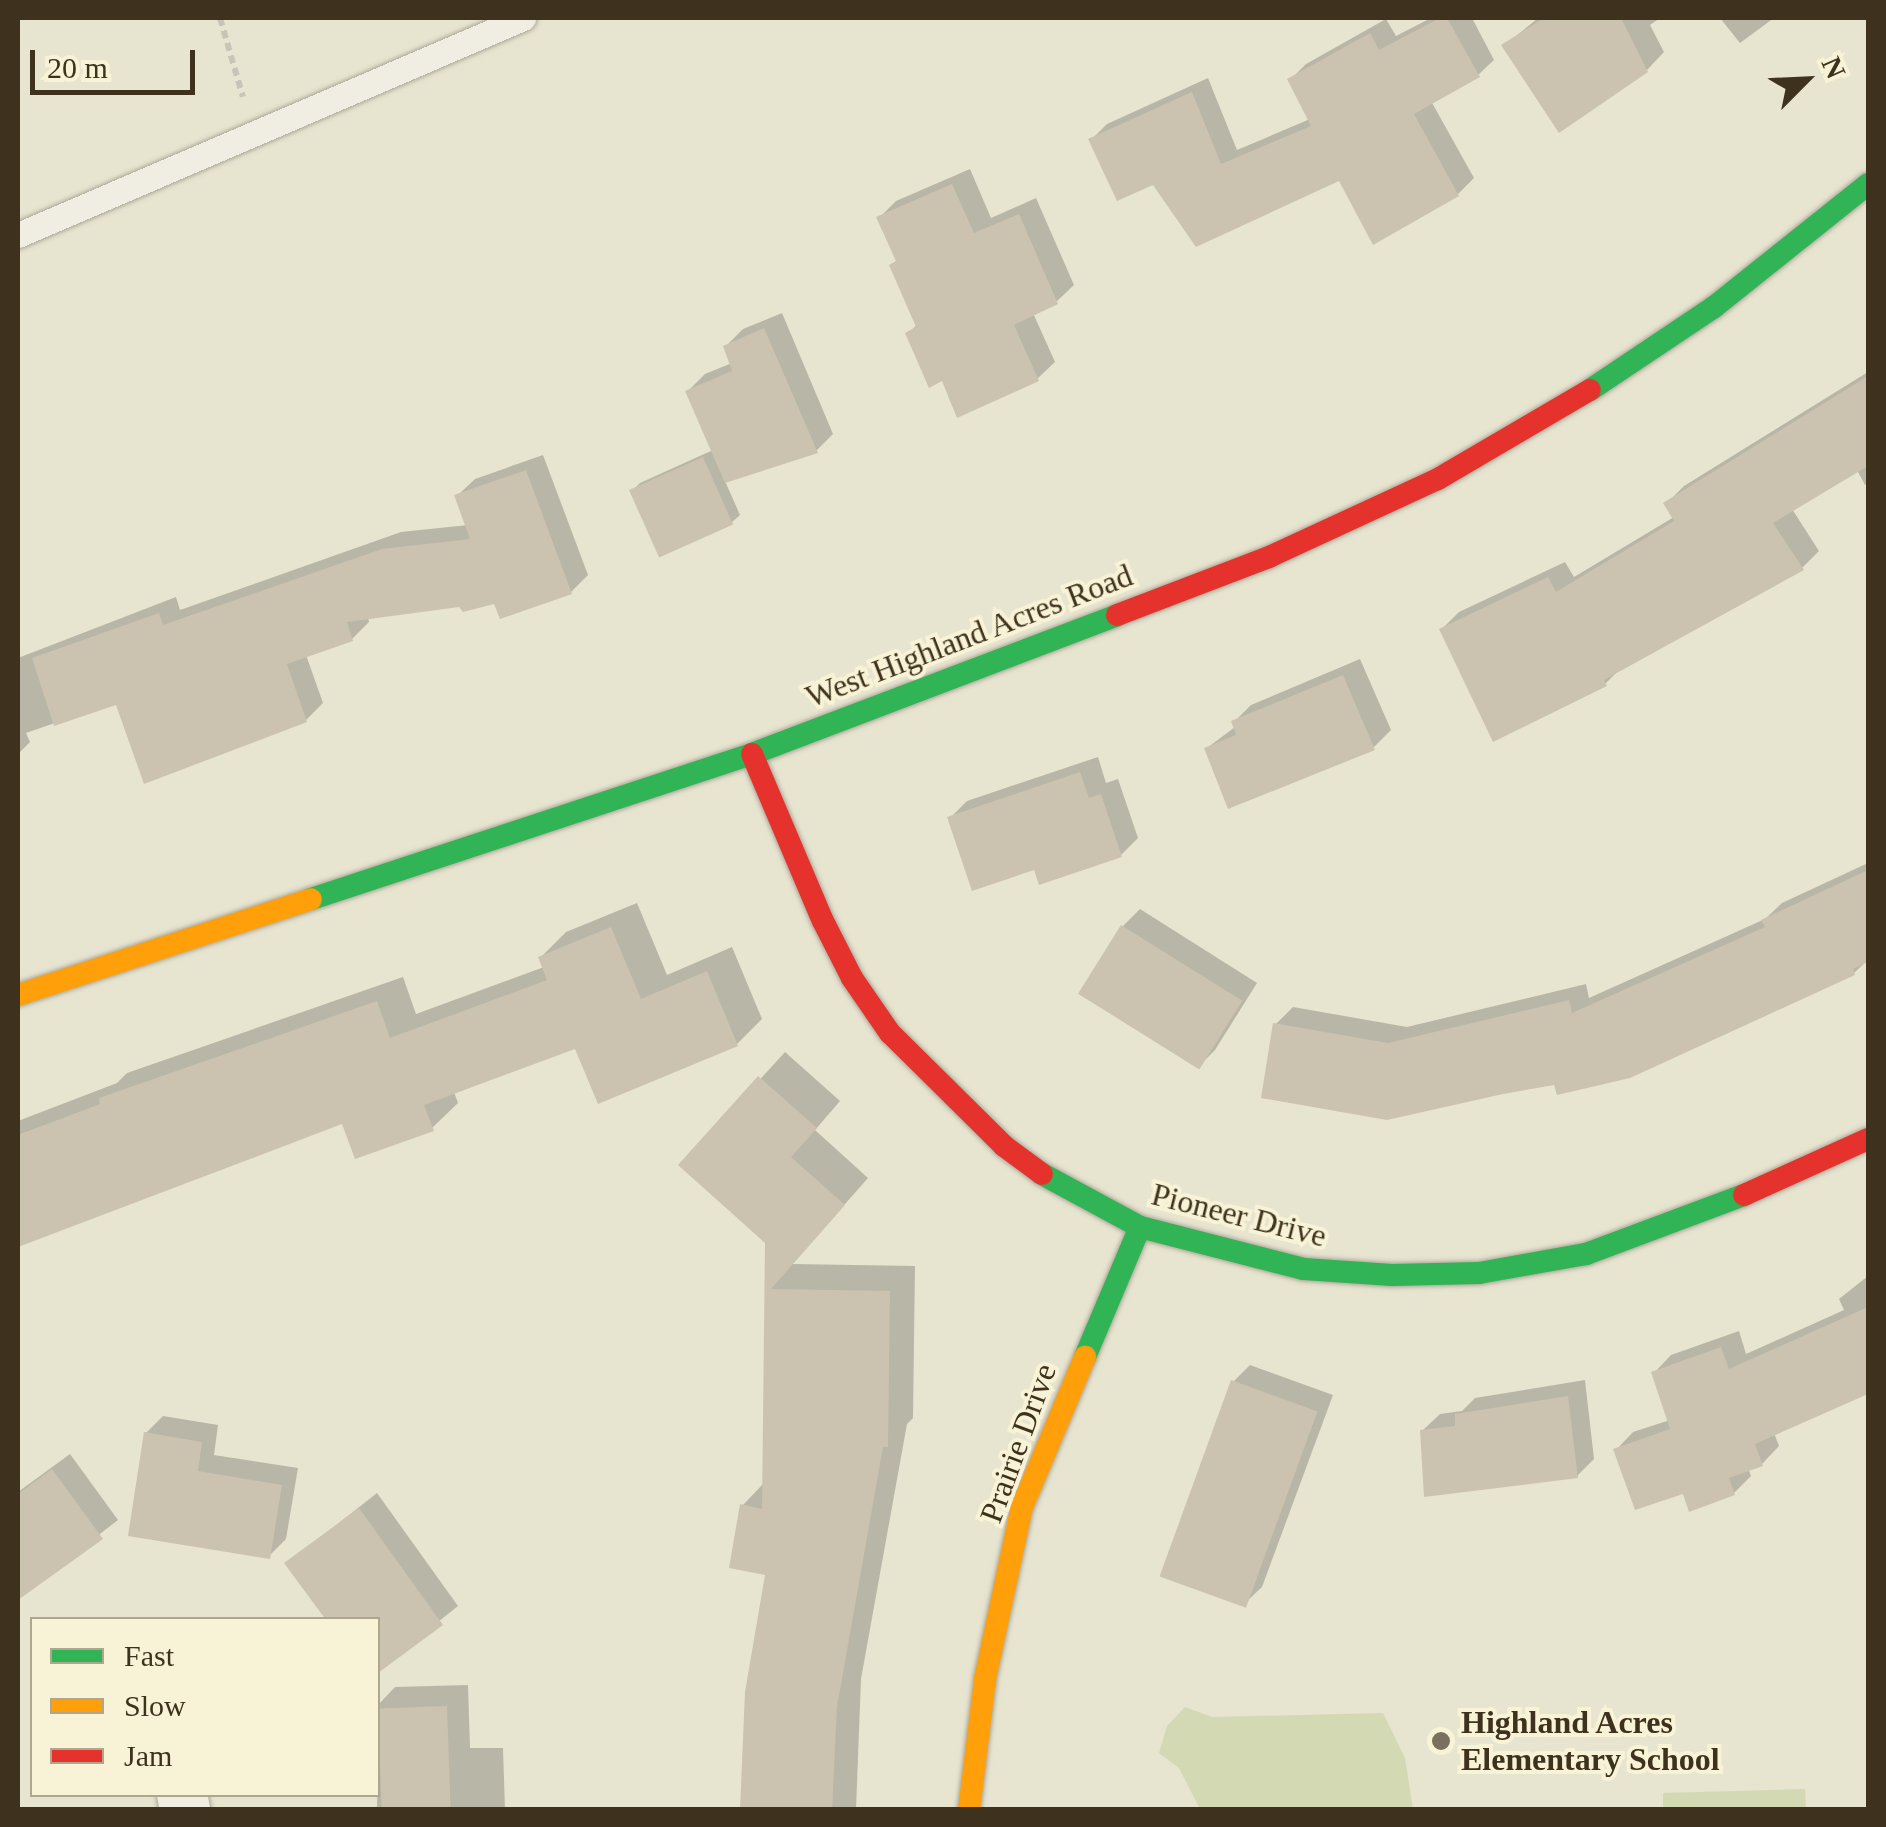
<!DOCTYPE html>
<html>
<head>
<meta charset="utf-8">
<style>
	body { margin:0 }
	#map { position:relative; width:1886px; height:1827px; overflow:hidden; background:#e7e4d0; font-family:"Times New Roman",serif }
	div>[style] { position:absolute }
	.green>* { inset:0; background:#d3d9b2 }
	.shadow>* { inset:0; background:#0003 }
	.building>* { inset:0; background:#ccc2b0; transform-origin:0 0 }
	.path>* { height:6px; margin-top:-3px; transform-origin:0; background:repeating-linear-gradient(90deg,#c8c5b8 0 8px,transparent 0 13px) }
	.roads { filter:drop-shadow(0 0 2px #ada898) drop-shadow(0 0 2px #ada898) }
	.lane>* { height:25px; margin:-12.5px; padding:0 12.5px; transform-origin:12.5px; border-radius:12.5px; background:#f0ede2 }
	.street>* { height:50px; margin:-25px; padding:0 25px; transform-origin:25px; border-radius:25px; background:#f0ede2 }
	.fast>* { height:22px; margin:-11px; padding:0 11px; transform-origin:11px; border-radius:11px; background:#30b455 }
	.slow>* { height:22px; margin:-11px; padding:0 11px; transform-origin:11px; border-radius:11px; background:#ff9f0a }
	.jam>* { height:22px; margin:-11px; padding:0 11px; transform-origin:11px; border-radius:11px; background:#e5322d }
	.dots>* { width:28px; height:28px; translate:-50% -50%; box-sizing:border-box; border:5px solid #f8f3d7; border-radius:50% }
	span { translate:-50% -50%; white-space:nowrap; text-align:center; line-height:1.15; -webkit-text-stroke:8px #f8f3d7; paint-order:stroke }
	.street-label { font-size:32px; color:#3e321f }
	.poi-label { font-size:32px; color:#3e321f; font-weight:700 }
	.left { translate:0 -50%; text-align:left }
	.frame { position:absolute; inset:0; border:20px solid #3e321f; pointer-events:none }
	.legend { position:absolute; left:30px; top:1617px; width:350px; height:180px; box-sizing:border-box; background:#f8f3d7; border:2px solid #aea68d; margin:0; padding:12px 18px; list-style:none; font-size:30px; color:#3e321f }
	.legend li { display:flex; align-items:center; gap:20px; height:50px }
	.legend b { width:50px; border:2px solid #aea68d }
	.north { position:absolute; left:1756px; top:30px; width:100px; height:100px; -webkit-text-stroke:8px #f8f3d7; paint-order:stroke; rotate:66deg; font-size:28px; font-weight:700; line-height:40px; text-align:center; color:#3e321f }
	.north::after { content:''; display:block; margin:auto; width:35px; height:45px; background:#3e321f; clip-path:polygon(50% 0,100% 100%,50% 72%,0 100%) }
	.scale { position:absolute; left:30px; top:50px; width:165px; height:45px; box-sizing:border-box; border:5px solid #3e321f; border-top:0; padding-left:12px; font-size:30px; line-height:35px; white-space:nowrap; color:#3e321f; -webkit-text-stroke:8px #f8f3d7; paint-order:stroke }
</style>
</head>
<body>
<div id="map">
	<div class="green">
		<div style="clip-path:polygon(1185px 1707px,1212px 1717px,1383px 1713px,1405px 1758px,1413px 1809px,1200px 1809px,1179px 1768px,1159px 1753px,1167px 1726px)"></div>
		<div style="clip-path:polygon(1805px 1789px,1806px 1809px,1663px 1809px,1663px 1793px)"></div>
	</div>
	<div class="shadow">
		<div style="clip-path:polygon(1431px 18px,1472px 18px,1494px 60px,1478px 75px,1431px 101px,1474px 178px,1458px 194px,1340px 177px,1153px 181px,1091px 140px,1107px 124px,1208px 78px,1237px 150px,1310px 119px,1290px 80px,1306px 64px,1386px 19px,1396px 36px)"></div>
		<div style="clip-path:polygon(1538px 18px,1660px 18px,1650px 25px,1664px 52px,1647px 70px,1504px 46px)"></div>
		<div style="clip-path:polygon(1720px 18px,1774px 18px,1740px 43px)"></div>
		<div style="clip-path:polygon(970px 169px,991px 218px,1036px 198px,1074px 285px,1056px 302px,1033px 313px,1055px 362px,1037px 379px,943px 378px,908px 333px,918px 324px,892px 265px,898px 259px,879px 218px,896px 201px)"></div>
		<div style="clip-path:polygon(782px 313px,833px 434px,816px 451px,725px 481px,740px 515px,731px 523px,632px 491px,640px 483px,713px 450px,688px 391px,705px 374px,732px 363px,726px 346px,743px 329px)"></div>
		<div style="clip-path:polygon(1868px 372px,1868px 482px,1865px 485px,1857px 470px,1792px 509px,1819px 551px,1802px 568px,1621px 668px,1605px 684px,1442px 629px,1459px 612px,1565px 562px,1574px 577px,1674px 517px,1666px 504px,1684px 486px)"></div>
		<div style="clip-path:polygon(543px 455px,588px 575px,571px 592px,368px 617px,369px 622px,352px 639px,306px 655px,323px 703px,306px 720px,118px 701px,26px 733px,30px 742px,18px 754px,18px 658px,176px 597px,180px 610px,401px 532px,468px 525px,457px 496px,475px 479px)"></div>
		<div style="clip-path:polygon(1360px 659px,1391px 730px,1374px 747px,1207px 748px,1235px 727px,1234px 722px,1251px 705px)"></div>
		<div style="clip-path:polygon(1098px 757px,1106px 783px,1118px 779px,1138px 838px,1121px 855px,1036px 867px,950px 818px,967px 801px)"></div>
		<div style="clip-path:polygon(1868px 863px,1868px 960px,1854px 973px,1555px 1082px,1276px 1024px,1293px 1007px,1407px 1027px,1586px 984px,1589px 998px,1765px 919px,1782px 903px)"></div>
		<div style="clip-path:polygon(637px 903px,667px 975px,732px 947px,762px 1019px,737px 1044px,577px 1046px,454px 1092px,458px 1103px,432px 1128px,343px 1121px,18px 1244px,18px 1121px,117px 1083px,127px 1073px,403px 977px,416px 1014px,544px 967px,540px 958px,566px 932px)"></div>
		<div style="clip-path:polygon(1140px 909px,1257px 983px,1215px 1050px,1198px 1067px,1081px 994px,1123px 926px)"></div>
		<div style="clip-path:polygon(785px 1052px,840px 1101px,815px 1130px,868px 1178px,792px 1264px,915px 1266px,913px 1418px,907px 1424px,861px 1679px,856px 1810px,743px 1810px,768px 1573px,742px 1506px,764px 1483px,768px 1242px,682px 1165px)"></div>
		<div style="clip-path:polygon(1868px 1276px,1868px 1392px,1774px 1433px,1779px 1446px,1762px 1464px,1748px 1468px,1751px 1476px,1734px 1493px,1685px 1490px,1616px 1450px,1633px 1432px,1670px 1420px,1654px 1373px,1671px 1355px,1739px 1331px,1746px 1354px,1844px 1310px,1839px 1299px)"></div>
		<div style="clip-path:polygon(1250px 1365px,1333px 1395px,1262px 1587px,1244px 1604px,1233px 1382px)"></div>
		<div style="clip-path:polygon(1585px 1380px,1594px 1459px,1577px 1476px,1422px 1431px,1440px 1414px,1462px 1411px,1475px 1398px)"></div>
		<div style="clip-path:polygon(163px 1416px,218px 1425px,214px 1455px,298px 1468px,286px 1539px,269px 1556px,146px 1433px)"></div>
		<div style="clip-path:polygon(70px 1454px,118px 1520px,18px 1597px,18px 1492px)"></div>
		<div style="clip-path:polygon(377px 1493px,458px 1606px,378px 1670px,378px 1620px,288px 1563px)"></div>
		<div style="clip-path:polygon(468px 1685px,470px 1748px,503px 1748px,505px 1810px,377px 1810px,378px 1705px,395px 1687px)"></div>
	</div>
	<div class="building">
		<div style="clip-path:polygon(1440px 18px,1447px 18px,1480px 77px,1414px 114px,1459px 196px,1373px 245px,1339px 181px,1196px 247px,1153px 185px,1117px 201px,1088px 139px,1192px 92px,1221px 164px,1311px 126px,1287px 79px,1370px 33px,1379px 50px)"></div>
		<div style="clip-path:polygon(1544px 18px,1621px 18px,1648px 72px,1559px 133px,1501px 45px)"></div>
		<div style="clip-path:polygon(952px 184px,974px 233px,1019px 214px,1058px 304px,1014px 325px,1039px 381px,957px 418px,942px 381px,929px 388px,905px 333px,916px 327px,889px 265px,896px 261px,876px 217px)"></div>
		<div style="clip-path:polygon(764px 328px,818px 453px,725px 483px,685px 391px,732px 371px,723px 346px)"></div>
		<div style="clip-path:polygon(1868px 376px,1868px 466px,1773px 523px,1804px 570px,1604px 680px,1607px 686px,1493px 742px,1439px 629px,1548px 577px,1556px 592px,1674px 521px,1663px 503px)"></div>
		<div style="left:703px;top:457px;width:74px;height:81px;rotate:66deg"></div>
		<div style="clip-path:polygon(526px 470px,572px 594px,500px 619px,494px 604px,463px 612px,459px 607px,347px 622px,353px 641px,287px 664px,307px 722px,144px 784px,116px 705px,54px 726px,32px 658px,159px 613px,163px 625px,382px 549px,470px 539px,454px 495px)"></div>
		<div style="clip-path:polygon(1343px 675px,1375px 750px,1228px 809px,1204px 748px,1236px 735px,1231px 721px)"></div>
		<div style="clip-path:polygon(1080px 772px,1089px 798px,1101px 794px,1122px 857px,1039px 885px,1034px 870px,972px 891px,947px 817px)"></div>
		<div style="clip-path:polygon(1868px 870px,1868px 962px,1853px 969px,1855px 975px,1630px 1078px,1557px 1095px,1554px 1085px,1503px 1094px,1387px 1120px,1261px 1098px,1273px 1023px,1388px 1043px,1569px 1000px,1572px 1013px,1765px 927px,1761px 920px)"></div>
		<div style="left:1121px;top:925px;width:143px;height:81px;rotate:32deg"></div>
		<div style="clip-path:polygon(611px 927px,641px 999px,707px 971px,738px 1046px,598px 1104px,575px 1049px,424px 1105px,434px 1131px,355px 1159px,342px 1124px,18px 1247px,18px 1135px,100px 1104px,99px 1098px,377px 1001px,390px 1038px,547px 980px,538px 957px)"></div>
		<div style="clip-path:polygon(758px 1076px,817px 1128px,791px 1157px,845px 1205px,771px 1289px,890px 1291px,888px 1447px,883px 1447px,837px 1707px,832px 1810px,740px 1810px,745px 1692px,765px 1575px,729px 1568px,740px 1504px,762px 1509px,765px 1243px,678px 1165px)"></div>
		<div style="clip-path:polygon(1868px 1307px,1868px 1394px,1755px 1444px,1763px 1466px,1729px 1478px,1735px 1495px,1689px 1512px,1683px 1494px,1635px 1510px,1613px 1449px,1670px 1429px,1651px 1372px,1721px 1347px,1729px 1369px)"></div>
		<div style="left:1231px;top:1380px;width:92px;height:209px;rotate:20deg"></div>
		<div style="clip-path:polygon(1568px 1396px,1578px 1478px,1424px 1497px,1420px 1430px,1455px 1426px,1455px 1414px)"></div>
		<div style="clip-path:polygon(144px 1432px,202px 1442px,198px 1471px,282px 1485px,270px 1559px,128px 1536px)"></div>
		<div style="clip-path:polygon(52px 1469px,103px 1539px,18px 1600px,18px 1494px)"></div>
		<div style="clip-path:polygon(359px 1508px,443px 1625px,378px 1673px,378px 1620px,326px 1620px,284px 1563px)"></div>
		<div style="left:447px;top:1706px;width:104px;height:69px;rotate:88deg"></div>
	</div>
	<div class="path">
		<div style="left:220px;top:18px;width:82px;rotate:73.8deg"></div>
	</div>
	<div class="roads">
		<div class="lane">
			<div style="left:18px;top:235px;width:550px;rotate:-23.25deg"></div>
		</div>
		<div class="street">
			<div style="left:182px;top:1794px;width:16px;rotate:79deg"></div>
		</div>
		<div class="fast">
			<div style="left:1590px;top:390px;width:149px;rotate:-33.8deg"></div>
			<div style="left:1714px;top:307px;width:197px;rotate:-38.6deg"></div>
			<div style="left:311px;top:899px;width:464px;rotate:-18.2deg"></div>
			<div style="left:752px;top:754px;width:391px;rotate:-20.8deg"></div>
			<div style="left:1042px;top:1174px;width:111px;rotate:28.4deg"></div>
			<div style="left:1140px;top:1227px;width:169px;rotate:14.4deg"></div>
			<div style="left:1304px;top:1269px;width:88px;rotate:3.9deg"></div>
			<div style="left:1392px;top:1275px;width:87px;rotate:-1.3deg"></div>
			<div style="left:1479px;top:1273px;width:109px;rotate:-10.1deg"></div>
			<div style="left:1586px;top:1254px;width:169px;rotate:-20.5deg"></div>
			<div style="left:1085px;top:1357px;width:141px;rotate:-67.1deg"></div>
		</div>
		<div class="slow">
			<div style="left:18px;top:995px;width:308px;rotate:-18.1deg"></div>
			<div style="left:969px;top:1810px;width:132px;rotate:-83deg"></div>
			<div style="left:985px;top:1679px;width:176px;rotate:-77.9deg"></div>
			<div style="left:1022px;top:1507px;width:163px;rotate:-67.2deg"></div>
		</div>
		<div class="jam">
			<div style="left:1117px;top:615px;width:163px;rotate:-20.9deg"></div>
			<div style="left:1269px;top:557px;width:186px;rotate:-24.8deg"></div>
			<div style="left:1438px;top:479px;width:176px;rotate:-30.4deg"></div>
			<div style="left:752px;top:754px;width:181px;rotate:67deg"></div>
			<div style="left:823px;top:921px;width:64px;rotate:63deg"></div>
			<div style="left:852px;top:978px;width:67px;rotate:55.4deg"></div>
			<div style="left:890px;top:1033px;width:161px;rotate:44.7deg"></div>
			<div style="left:1004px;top:1146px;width:47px;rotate:36.4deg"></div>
			<div style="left:1744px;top:1195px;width:136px;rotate:-24.3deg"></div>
		</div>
	</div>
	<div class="dots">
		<div style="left:1441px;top:1741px;background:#79705d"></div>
	</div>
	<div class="street-label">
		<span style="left:969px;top:636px;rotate:-21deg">West Highland Acres Road</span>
		<span style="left:1239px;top:1215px;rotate:14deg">Pioneer Drive</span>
		<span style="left:1018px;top:1443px;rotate:-70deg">Prairie Drive</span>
	</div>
	<div class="poi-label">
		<span class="left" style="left:1461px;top:1741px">Highland Acres<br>Elementary School</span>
	</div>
	<div class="frame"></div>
	<ul class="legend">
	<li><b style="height:12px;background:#30b455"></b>Fast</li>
	<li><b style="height:12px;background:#ff9f0a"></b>Slow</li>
	<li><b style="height:12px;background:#e5322d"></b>Jam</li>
	</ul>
	<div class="north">N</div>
	<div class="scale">20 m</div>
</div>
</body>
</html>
